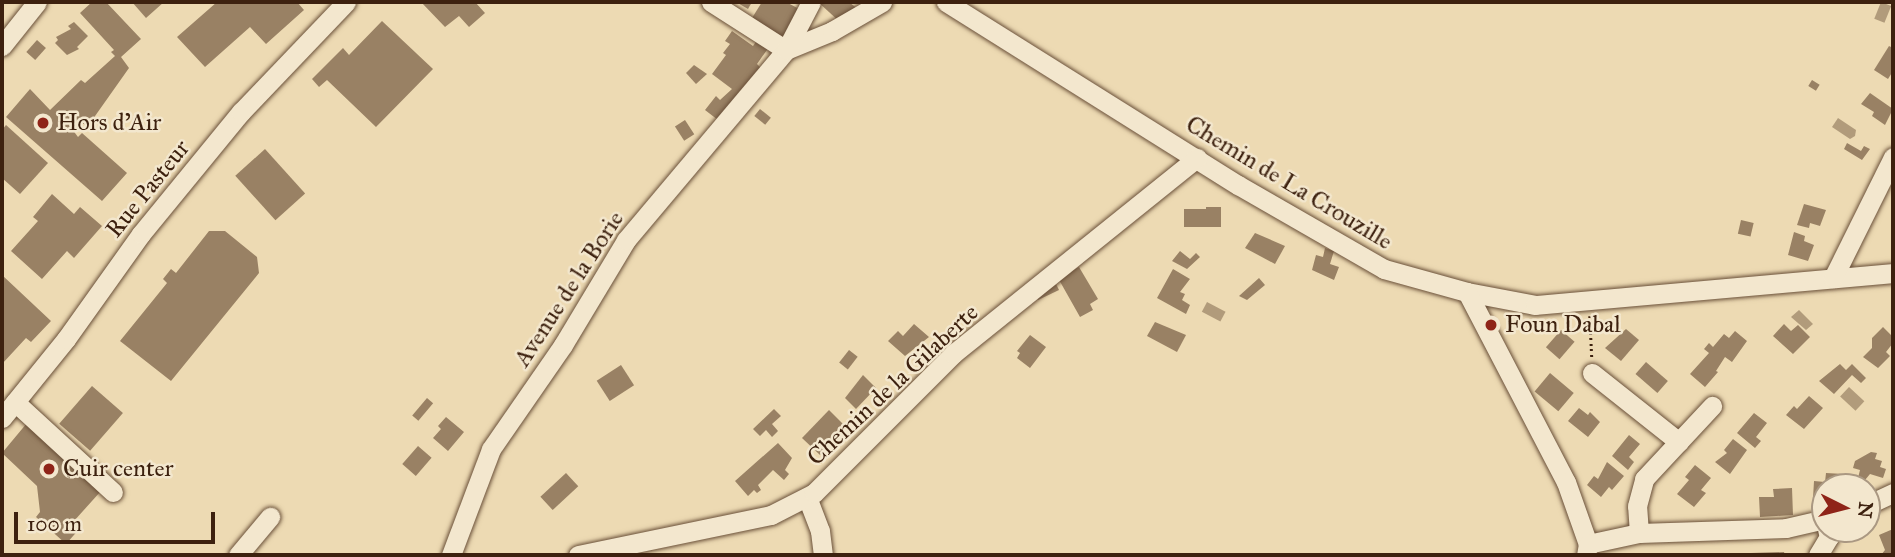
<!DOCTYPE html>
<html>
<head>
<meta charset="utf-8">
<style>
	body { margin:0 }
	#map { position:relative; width:1895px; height:557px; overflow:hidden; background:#eddab3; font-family:"IM FELL Great Primer",serif }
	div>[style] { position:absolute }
	.water>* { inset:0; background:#b19b7b; transform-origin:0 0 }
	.building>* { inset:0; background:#998164; transform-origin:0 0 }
	.path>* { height:2.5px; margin-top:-1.25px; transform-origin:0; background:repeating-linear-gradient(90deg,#3d210f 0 2px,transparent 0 5.5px) }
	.roads { filter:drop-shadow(0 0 2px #694f38) drop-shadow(0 0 2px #694f38) }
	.minor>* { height:19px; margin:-9.5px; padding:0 9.5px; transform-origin:9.5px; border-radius:9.5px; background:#f3e7ce }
	.dots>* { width:19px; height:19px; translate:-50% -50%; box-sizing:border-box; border:4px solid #f3e7ce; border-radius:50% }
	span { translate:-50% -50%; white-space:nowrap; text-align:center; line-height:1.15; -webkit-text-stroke:5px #f3e7ce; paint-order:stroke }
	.poi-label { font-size:24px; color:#3d210f }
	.left { translate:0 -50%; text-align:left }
	.street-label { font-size:24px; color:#3d210f }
	.frame { position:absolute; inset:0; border:4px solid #3d210f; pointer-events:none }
	.north { position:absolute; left:1811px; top:473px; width:70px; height:70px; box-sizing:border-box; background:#f3e7ce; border:2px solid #aa9882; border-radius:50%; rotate:96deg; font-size:19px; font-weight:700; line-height:28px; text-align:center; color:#3d210f }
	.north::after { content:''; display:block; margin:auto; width:24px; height:32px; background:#8f2418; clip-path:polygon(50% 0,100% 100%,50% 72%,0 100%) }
	.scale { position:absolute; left:14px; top:512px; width:201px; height:32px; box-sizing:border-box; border:4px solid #3d210f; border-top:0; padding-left:9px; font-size:21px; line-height:24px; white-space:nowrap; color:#3d210f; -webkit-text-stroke:5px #f3e7ce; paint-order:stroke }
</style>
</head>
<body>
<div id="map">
	<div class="water">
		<div style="left:1881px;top:2px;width:11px;height:18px;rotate:22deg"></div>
		<div style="clip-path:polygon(1838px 118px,1856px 130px,1855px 136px,1850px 139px,1832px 127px)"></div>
		<div style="left:1207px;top:302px;width:21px;height:11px;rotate:28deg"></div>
		<div style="clip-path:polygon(1799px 310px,1813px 324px,1806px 330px,1791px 317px)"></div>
		<div style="left:1849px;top:387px;width:21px;height:13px;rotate:43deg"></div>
	</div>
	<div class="building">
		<div style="clip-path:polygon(92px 2px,106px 2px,141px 39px,121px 57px,129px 68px,88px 126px,75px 120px,69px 125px,78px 137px,82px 133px,127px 173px,102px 201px,6px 117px,30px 89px,50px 110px,81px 80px,85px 83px,115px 56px,111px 52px,114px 50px,80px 13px)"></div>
		<div style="clip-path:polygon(132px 2px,164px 2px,146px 18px)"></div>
		<div style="clip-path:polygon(217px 2px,297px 2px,304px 10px,266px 44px,250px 27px,205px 67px,177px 37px)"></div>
		<div style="clip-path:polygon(421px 2px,475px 2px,485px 13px,469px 27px,459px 16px,445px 27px)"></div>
		<div style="clip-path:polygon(736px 2px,752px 2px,748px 9px)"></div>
		<div style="clip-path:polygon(762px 2px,786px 2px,803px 11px,788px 42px,752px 18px)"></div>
		<div style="clip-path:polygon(818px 2px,849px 2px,859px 10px,841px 23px)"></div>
		<div style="clip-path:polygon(382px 21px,433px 69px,376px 127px,327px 80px,319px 87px,312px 79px,343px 48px,349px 55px)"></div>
		<div style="clip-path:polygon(74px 22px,88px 36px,77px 47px,79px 49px,67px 55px,55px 43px,58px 40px,56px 37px,71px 29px,68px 26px)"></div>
		<div style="clip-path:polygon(732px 31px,753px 46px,758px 39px,769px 47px,757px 64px,762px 69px,718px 120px,705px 110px,716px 96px,720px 100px,732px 89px,712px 74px,726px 55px,723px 53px,730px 44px,725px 41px)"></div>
		<div style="left:37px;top:40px;width:12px;height:16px;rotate:42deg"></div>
		<div style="clip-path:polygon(1889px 46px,1893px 48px,1893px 71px,1888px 79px,1874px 70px)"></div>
		<div style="clip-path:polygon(694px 65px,707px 74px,696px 84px,686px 73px)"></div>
		<div style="left:1812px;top:80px;width:9px;height:7px;rotate:32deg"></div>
		<div style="clip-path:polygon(1870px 93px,1893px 109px,1885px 125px,1872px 116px,1874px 112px,1861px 104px)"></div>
		<div style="left:760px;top:109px;width:14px;height:9px;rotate:39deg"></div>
		<div style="left:685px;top:120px;width:17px;height:12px;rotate:57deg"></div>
		<div style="clip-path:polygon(6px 125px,48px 163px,20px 194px,2px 178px,2px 130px)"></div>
		<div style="clip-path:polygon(1847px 143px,1861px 151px,1864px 146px,1870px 149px,1862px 160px,1844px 149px)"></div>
		<div style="left:265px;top:149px;width:60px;height:40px;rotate:48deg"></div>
		<div style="clip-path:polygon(52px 194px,74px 214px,80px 207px,102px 226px,74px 258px,67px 251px,42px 279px,11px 251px,38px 221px,33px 217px)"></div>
		<div style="clip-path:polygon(1804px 204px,1826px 210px,1820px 226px,1810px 223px,1809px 228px,1797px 225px)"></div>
		<div style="clip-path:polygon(1206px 207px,1221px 207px,1221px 227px,1184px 227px,1184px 209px,1206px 209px)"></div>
		<div style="left:1741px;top:220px;width:13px;height:14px;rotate:13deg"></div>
		<div style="clip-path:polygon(209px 231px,225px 231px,257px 257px,259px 273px,171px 381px,120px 341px,167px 283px,163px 279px,171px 269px,176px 273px)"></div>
		<div style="clip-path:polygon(1794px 232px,1805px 236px,1804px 241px,1814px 245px,1808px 261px,1788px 255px)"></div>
		<div style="clip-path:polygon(1255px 233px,1285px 246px,1275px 264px,1245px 248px)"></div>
		<div style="clip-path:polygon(1325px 248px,1334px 251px,1330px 264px,1339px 267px,1334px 280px,1312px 270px,1316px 255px,1323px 257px)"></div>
		<div style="clip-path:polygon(1180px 251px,1190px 259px,1196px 253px,1200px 257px,1187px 269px,1172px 261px)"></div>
		<div style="clip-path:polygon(1079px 267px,1098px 299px,1090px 304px,1093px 310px,1080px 317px,1058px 278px)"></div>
		<div style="clip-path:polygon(1173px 269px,1190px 279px,1180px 292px,1185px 294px,1182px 300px,1190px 305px,1186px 314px,1157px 298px)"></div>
		<div style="clip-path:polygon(2px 275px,51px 321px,31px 342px,26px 338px,2px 364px)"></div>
		<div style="clip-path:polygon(1259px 278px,1265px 285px,1247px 300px,1239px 296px)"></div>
		<div style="clip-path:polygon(1054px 280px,1059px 290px,1038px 300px,1034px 292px)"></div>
		<div style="clip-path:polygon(1155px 322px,1186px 335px,1177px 352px,1147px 336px)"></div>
		<div style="clip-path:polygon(914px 324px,929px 337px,905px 356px,888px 341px,898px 331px,903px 336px)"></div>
		<div style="clip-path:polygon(1784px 324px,1791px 331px,1798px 325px,1810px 337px,1793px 354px,1773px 336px)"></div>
		<div style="clip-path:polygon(1883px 327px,1893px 337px,1893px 343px,1886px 352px,1890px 356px,1878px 368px,1863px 357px,1872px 348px,1872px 338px)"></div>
		<div style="clip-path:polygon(1626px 329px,1639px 340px,1621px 361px,1605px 348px)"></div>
		<div style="left:1561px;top:330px;width:18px;height:23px;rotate:41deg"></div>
		<div style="clip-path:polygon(1735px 331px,1747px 341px,1732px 362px,1725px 357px,1716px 371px,1718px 372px,1705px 387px,1690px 374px,1709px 353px,1704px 349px,1709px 343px,1713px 347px,1724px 334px,1729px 338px)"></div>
		<div style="clip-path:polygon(1030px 335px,1046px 347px,1030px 368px,1017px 358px,1020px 353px,1017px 351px)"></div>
		<div style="left:849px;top:350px;width:11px;height:16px;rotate:38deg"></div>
		<div style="left:1646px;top:362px;width:29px;height:16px;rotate:41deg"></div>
		<div style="clip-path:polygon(1840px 364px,1846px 370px,1852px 364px,1866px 378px,1861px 383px,1852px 375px,1834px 394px,1819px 381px)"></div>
		<div style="left:621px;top:365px;width:24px;height:29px;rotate:57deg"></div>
		<div style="left:1550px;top:373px;width:31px;height:24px;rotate:40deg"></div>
		<div style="clip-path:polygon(863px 375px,876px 388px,856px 409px,845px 398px)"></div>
		<div style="left:92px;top:386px;width:41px;height:50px;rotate:41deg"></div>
		<div style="clip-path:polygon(1809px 396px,1823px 408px,1804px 429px,1786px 415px,1794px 406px,1797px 409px)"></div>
		<div style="left:427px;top:398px;width:8px;height:23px;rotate:40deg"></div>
		<div style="clip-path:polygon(1579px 408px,1588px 415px,1590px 412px,1600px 422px,1588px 437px,1568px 421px)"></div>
		<div style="clip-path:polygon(774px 409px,781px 416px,772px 424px,778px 431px,772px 437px,766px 430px,760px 436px,753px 429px)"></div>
		<div style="clip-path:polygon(829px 410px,844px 425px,820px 455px,802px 438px)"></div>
		<div style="clip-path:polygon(1754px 413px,1767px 423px,1756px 437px,1761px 441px,1755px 448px,1737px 433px)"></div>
		<div style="clip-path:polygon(446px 417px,464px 432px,448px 451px,433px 438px,441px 429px,438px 426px)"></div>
		<div style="clip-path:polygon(27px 423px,101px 491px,74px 521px,81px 527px,66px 544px,36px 517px,40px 512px,37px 486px,2px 453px)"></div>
		<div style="clip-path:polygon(1629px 435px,1640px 444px,1629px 457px,1634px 462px,1628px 470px,1612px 456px)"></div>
		<div style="clip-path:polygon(1733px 439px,1747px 450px,1730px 474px,1715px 462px,1727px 453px,1724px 450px)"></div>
		<div style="clip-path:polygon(778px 443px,792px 458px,785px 470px,789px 474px,784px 480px,773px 470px,758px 485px,761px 490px,757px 493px,754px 490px,748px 496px,735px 481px)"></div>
		<div style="left:418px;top:446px;width:18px;height:24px;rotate:41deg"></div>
		<div style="clip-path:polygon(1871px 452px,1877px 453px,1875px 459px,1882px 461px,1880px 467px,1886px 469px,1883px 478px,1870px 474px,1865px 480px,1858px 478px,1860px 470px,1853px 468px,1855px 461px)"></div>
		<div style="clip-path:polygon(1607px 462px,1624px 476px,1612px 490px,1609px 487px,1601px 497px,1587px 485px,1594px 476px,1598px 479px)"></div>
		<div style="clip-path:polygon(1695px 465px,1711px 478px,1701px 490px,1706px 493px,1694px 507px,1677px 494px,1689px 480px,1685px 477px)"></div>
		<div style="left:566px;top:473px;width:18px;height:35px;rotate:47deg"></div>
		<div style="clip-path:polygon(1826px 473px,1844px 474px,1844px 487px,1825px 487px,1825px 499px,1813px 498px,1814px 481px,1825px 482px)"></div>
		<div style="clip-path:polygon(1792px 488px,1793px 515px,1760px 517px,1759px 497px,1774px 497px,1773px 489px)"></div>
		<div style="clip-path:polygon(1893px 529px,1893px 555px,1881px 555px,1885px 550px,1879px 535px)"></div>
		<div style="clip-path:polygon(1784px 552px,1785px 555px,1751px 555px,1751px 553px)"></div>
	</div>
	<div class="path">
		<div style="left:1590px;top:316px;width:43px;rotate:87.3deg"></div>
	</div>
	<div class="roads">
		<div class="minor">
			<div style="left:711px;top:2px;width:89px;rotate:32.6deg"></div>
			<div style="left:946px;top:2px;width:345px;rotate:32.1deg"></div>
			<div style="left:1238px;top:185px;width:168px;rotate:29.9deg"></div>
			<div style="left:1384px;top:269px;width:86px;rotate:15.5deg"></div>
			<div style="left:1467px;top:292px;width:69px;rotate:10.8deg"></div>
			<div style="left:1535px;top:305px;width:359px;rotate:-5.1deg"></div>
			<div style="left:2px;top:46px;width:56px;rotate:-51.5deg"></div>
			<div style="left:786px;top:50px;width:50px;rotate:-22.4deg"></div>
			<div style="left:832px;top:31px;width:58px;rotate:-30.1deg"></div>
			<div style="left:1833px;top:278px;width:135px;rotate:-63.6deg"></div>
			<div style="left:1467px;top:292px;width:214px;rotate:62.5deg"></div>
			<div style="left:1566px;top:482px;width:66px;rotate:70.5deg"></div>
			<div style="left:1588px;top:544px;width:11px;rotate:100deg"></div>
			<div style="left:1592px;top:373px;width:111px;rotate:38.4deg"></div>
			<div style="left:15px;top:402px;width:133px;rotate:42.6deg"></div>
			<div style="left:2px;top:418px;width:102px;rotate:-51deg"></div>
			<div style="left:66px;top:339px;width:129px;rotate:-54.5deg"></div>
			<div style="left:141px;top:234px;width:158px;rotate:-50.7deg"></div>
			<div style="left:241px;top:112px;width:152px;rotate:-46.3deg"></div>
			<div style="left:807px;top:497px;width:36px;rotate:69deg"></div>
			<div style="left:820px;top:531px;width:24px;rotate:83deg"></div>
			<div style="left:1867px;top:505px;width:29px;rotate:-25deg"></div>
			<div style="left:1639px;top:533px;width:27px;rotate:-94deg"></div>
			<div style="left:1637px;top:506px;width:28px;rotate:-75deg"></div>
			<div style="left:1644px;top:479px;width:100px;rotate:-47deg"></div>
			<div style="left:1588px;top:544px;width:52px;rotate:-12.2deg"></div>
			<div style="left:1639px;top:533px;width:147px;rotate:-1.9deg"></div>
			<div style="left:1786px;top:528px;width:40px;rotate:-13deg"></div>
			<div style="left:238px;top:555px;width:50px;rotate:-49.9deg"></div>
			<div style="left:451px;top:555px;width:113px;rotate:-69.3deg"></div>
			<div style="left:491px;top:449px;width:126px;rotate:-55.3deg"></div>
			<div style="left:563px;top:345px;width:122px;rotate:-59deg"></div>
			<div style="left:626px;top:240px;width:248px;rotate:-49.9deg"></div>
			<div style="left:786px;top:50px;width:54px;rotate:-62.5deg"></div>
			<div style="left:578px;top:555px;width:197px;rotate:-11.7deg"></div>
			<div style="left:771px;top:515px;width:48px;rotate:-27.1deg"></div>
			<div style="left:814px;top:493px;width:197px;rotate:-45deg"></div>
			<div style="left:953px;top:354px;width:313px;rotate:-38.8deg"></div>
			<div style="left:1818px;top:555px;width:21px;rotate:-59deg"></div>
			<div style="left:1829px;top:537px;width:8px;rotate:-104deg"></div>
		</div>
	</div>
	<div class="dots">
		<div style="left:43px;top:123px;background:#8f2418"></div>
		<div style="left:1491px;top:325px;background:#8f2418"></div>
		<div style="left:49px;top:469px;background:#8f2418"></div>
	</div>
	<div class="poi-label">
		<span class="left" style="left:57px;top:123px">Hors d'Air</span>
		<span class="left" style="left:1505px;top:325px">Foun Dabal</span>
		<span class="left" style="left:63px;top:469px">Cuir center</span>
	</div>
	<div class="street-label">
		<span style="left:1289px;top:183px;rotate:31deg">Chemin de La Crouzille</span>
		<span style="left:148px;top:189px;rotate:-51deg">Rue Pasteur</span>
		<span style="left:569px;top:289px;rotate:-57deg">Avenue de la Borie</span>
		<span style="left:893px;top:385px;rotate:-43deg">Chemin de la Gilaberte</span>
	</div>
	<div class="frame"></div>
	<div class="north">N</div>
	<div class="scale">100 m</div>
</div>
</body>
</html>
